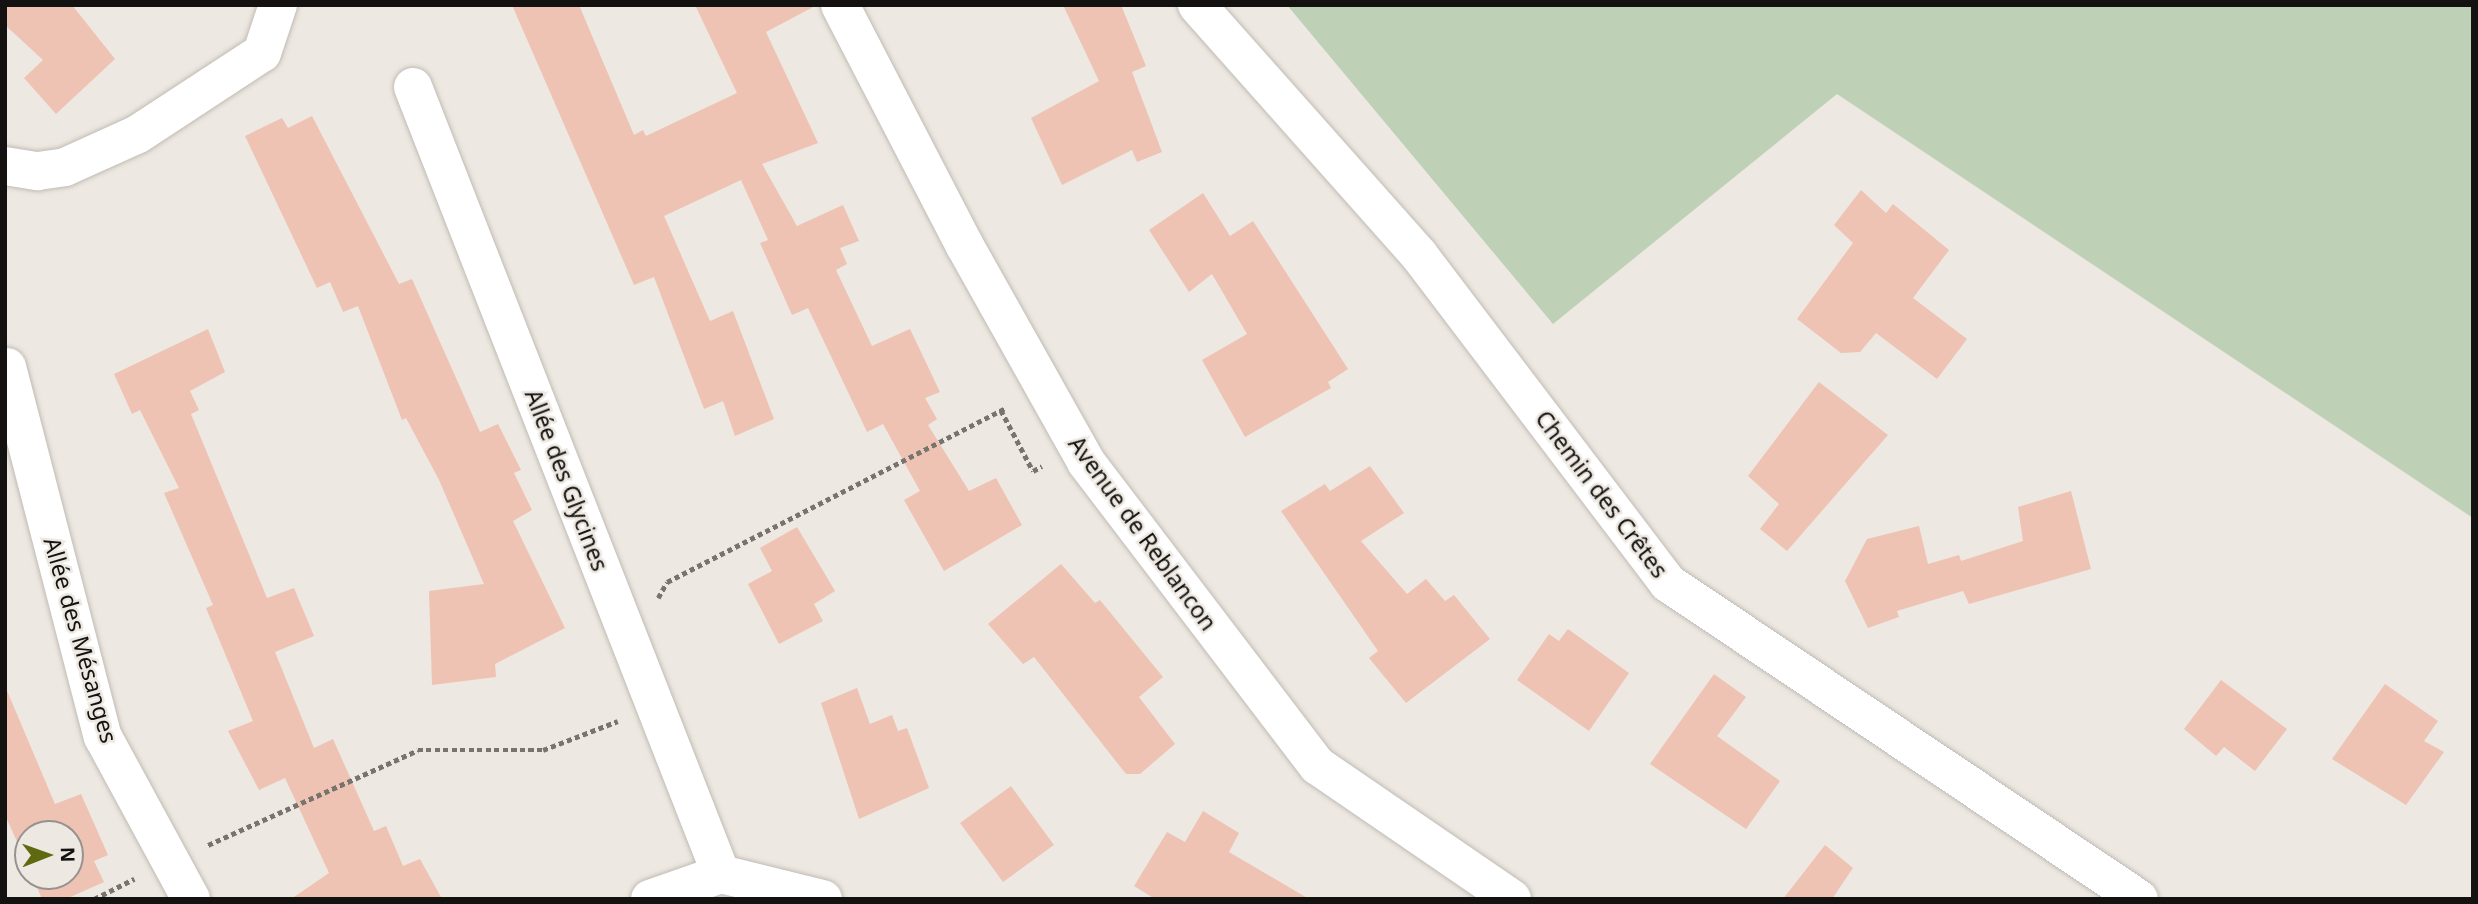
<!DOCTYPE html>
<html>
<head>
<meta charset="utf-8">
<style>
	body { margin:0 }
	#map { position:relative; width:2478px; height:904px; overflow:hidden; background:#ede8e1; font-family:"Noto Sans",sans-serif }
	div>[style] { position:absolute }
	.green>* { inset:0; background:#bed0b5 }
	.building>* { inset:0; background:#efc3b3; transform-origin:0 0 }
	.path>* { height:4.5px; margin-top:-2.25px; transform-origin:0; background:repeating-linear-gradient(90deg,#77746f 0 5px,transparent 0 8.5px) }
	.roads { filter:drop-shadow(0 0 2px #c0bbb4) drop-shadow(0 0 2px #c0bbb4) }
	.street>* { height:38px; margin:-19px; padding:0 19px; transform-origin:19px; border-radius:19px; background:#fff }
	span { translate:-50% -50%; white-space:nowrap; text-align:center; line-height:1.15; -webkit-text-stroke:5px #ede8e1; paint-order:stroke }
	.street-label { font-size:23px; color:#141210 }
	.frame { position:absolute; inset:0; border:7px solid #141210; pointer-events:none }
	.north { position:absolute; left:14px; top:820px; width:70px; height:70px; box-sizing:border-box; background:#ede8e1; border:2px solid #96928d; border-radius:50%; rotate:89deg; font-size:19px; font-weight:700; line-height:28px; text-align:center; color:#141210 }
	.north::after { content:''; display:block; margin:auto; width:24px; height:32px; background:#5e6910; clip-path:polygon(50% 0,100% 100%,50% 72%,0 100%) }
</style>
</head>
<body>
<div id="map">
	<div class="green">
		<div style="clip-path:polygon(1287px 5px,2473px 5px,2473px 518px,1837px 94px,1553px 324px)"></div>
	</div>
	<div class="building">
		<div style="clip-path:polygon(5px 5px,72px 5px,115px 59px,56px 114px,24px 78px,43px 60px,5px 25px)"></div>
		<div style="clip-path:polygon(512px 5px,579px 5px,634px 135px,643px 130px,646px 136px,737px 93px,695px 5px,817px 5px,766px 32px,818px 143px,762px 164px,797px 226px,843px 205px,859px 241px,840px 248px,847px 264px,836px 270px,872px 346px,910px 329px,940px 392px,925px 398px,937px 419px,928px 425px,969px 491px,996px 478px,1022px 525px,944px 571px,904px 500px,920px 491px,883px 424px,867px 432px,808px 308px,792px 315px,760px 243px,768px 240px,741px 180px,664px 216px,710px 321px,733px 311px,774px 419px,735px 436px,723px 401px,704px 409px,654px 277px,634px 285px)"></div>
		<div style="clip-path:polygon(1063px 5px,1121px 5px,1146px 66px,1132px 72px,1162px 152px,1137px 162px,1132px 150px,1062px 185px,1031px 118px,1099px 81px)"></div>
		<div style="clip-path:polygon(312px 116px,399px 284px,412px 279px,480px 432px,498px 424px,521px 470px,514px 473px,532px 510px,513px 521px,565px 628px,495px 664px,496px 677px,432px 685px,429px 591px,484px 584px,439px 480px,406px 418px,402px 420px,358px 306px,343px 312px,330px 282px,317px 288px,245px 136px,282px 118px,288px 128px)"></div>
		<div style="clip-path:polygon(1861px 190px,1886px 213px,1893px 204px,1949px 250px,1913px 298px,1967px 339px,1937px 379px,1876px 333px,1860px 352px,1841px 353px,1797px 319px,1853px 243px,1834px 225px)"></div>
		<div style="clip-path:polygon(1203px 193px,1230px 236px,1253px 221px,1348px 369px,1328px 382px,1331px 388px,1245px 437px,1202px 360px,1247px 334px,1212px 274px,1189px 292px,1149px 230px)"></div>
		<div style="clip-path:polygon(208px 329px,225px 372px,190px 391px,199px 410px,191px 414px,267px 598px,294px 588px,314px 636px,275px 652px,314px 748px,333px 739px,374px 831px,386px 826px,403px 866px,420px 859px,442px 899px,291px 899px,329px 873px,285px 778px,259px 790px,228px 731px,253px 721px,206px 608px,213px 605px,164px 493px,179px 488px,140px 410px,132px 414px,114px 374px)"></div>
		<div style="clip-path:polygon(1819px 382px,1888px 435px,1787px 551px,1760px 529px,1779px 504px,1748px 476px)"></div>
		<div style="clip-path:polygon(1370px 466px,1404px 513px,1361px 541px,1407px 594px,1426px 579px,1445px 601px,1454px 595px,1490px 639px,1406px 703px,1369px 658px,1378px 651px,1281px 511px,1325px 484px,1330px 491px)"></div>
		<div style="clip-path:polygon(2071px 491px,2091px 569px,1969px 604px,1963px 591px,1897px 611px,1899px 617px,1868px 628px,1845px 581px,1867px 539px,1919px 526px,1928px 564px,1959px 555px,1961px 561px,2023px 541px,2018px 507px)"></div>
		<div style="clip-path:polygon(797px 527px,835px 591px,814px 604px,823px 621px,779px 644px,748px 584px,772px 571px,760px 548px)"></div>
		<div style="clip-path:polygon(1061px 564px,1095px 603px,1100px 600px,1163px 677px,1139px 697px,1175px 744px,1140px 774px,1126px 774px,1034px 657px,1023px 664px,988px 624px)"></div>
		<div style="clip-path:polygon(1568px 629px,1629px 673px,1589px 731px,1517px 680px,1549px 634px,1559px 641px)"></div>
		<div style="clip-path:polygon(1714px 674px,1746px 697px,1717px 736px,1780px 781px,1746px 829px,1650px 764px)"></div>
		<div style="clip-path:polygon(2221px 680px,2287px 729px,2255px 771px,2224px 747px,2216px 756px,2184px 729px)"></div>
		<div style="clip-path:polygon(2385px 684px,2438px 721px,2424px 741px,2444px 752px,2406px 805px,2332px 759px)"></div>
		<div style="clip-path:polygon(5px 686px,55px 804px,81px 794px,108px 855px,94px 861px,104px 882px,66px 899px,42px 899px,32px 876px,70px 876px,70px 834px,28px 834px,28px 866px,5px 815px)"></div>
		<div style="clip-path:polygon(857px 688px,870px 724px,892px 715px,898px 731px,907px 728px,929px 788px,859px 819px,821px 703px)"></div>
		<div style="left:1011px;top:786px;width:73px;height:63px;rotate:54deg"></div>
		<div style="clip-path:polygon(1203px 811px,1239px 833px,1229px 852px,1309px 899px,1155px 899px,1134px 886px,1167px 832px,1185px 842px)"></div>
		<div style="clip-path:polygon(1825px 845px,1853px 868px,1832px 899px,1783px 899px)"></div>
	</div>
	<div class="path">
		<div style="left:1001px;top:410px;width:69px;rotate:62.3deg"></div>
		<div style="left:1033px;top:471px;width:10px;rotate:-29deg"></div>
		<div style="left:658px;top:598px;width:18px;rotate:-61deg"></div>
		<div style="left:667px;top:582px;width:382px;rotate:-27.2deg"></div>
		<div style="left:208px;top:845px;width:230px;rotate:-24.3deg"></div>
		<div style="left:418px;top:750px;width:125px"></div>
		<div style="left:543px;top:750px;width:80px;rotate:-21.1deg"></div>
		<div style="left:94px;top:899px;width:45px;rotate:-26.6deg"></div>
	</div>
	<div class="roads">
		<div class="street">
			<div style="left:840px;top:5px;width:271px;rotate:62.6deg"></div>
			<div style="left:965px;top:246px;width:248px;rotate:60.7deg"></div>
			<div style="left:1086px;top:462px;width:382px;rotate:52.7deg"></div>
			<div style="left:1318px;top:766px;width:235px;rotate:34.4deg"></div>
			<div style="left:1197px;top:5px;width:334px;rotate:48.4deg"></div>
			<div style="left:1419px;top:255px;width:412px;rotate:52.8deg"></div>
			<div style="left:1668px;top:583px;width:567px;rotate:33.86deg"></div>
			<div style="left:413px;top:87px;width:845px;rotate:68.63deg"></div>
			<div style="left:5px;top:166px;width:33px;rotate:9deg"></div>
			<div style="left:38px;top:171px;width:27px;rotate:-8deg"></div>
			<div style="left:65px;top:167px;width:80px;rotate:-24.3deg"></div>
			<div style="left:138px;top:134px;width:148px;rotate:-33.2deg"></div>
			<div style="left:262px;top:53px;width:51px;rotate:-71.6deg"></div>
			<div style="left:7px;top:367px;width:382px;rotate:75.5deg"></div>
			<div style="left:103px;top:737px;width:184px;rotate:61.5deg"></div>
			<div style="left:650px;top:899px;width:75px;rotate:-19.4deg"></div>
			<div style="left:721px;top:874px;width:105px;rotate:13.8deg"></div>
		</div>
	</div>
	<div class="street-label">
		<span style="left:567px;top:480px;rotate:69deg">Allée des Glycines</span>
		<span style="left:1602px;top:494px;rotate:53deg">Chemin des Crêtes</span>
		<span style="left:1143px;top:533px;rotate:54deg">Avenue de Reblancon</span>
		<span style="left:81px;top:640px;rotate:74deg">Allée des Mésanges</span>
	</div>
	<div class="frame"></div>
	<div class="north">N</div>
</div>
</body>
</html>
